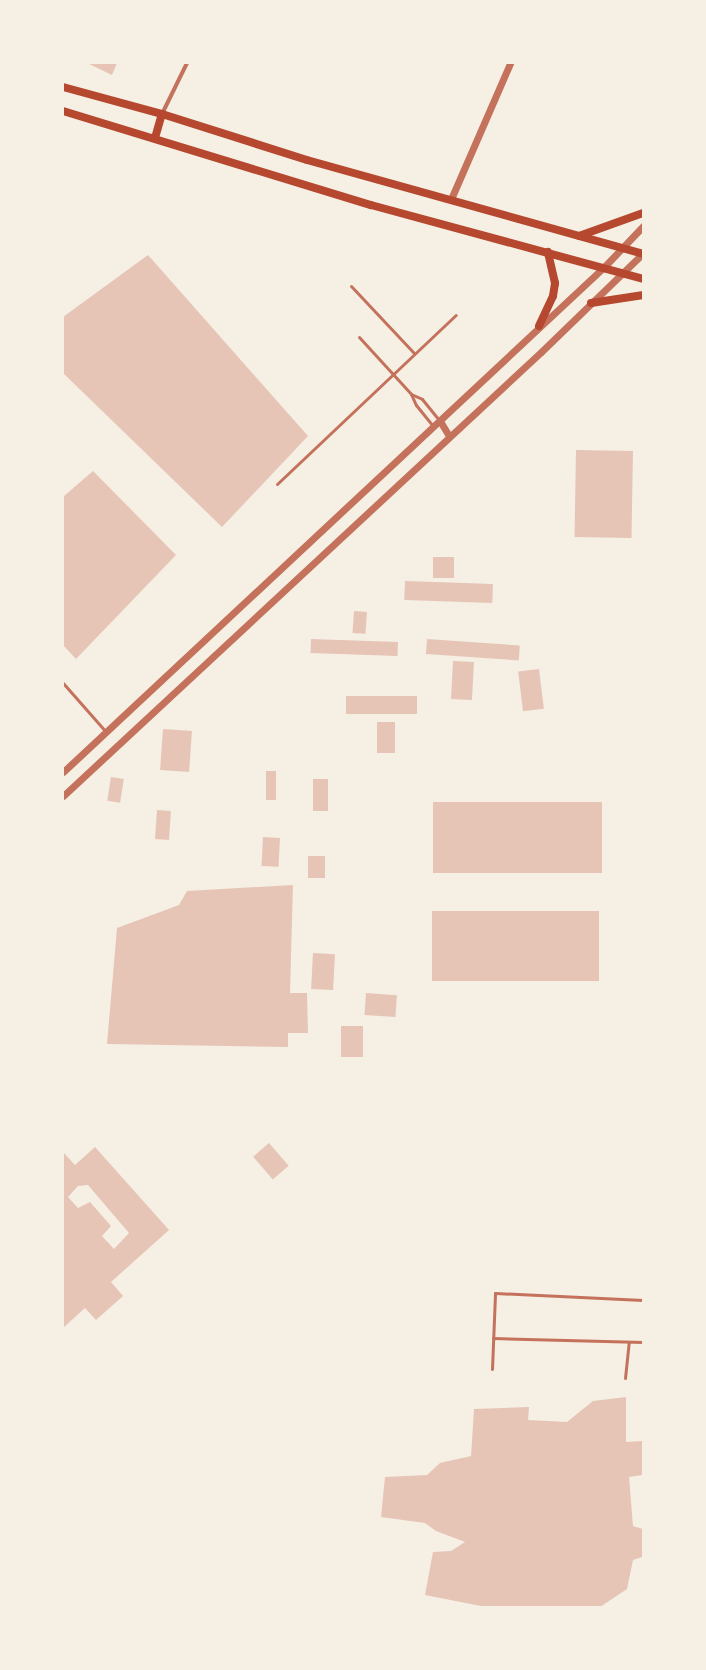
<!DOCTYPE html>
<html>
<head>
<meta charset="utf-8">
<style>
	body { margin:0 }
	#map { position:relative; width:706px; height:1670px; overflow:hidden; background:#f6efe4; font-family:"Open Sans",sans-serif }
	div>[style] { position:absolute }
	.building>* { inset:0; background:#e6c5b7; transform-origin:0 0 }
	.service>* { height:3px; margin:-1.5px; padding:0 1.5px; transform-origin:1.5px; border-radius:1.5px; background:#c5725c }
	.minor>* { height:4px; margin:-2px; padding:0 2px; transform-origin:2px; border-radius:2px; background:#c5725c }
	.tertiary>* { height:7px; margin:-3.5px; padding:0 3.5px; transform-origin:3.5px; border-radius:3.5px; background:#c5725c }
	.secondary>* { height:8px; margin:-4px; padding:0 4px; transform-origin:4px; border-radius:4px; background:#b5482f }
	span { translate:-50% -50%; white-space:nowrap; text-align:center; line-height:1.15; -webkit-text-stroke:3px #f6efe4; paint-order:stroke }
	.frame { position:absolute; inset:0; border:64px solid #f6efe4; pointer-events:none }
</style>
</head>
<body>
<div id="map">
	<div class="building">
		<div style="clip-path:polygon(87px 63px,117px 63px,112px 75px)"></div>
		<div style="clip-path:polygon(148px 255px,308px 436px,222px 527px,63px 373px,63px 317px)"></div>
		<div style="left:633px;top:451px;width:87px;height:57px;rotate:91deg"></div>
		<div style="clip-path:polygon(93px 471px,176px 555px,76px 659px,63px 645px,63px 497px)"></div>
		<div style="left:433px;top:557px;width:21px;height:21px"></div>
		<div style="left:405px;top:581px;width:88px;height:19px;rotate:2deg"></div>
		<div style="left:354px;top:611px;width:13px;height:22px;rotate:4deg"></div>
		<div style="left:311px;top:639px;width:87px;height:14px;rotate:2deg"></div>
		<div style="left:427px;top:639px;width:93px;height:15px;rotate:4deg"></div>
		<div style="left:453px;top:661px;width:21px;height:38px;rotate:3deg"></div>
		<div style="left:539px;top:669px;width:40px;height:21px;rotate:83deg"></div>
		<div style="left:346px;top:696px;width:71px;height:18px"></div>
		<div style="left:377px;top:722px;width:18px;height:31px"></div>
		<div style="left:163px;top:729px;width:29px;height:41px;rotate:4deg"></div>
		<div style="left:266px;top:771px;width:10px;height:29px"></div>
		<div style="left:111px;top:777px;width:13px;height:24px;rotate:9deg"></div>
		<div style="left:313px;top:779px;width:15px;height:32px"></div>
		<div style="left:433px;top:802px;width:169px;height:71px"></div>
		<div style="left:157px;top:810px;width:14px;height:29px;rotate:4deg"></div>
		<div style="left:263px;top:837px;width:17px;height:29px;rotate:3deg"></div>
		<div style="left:308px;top:856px;width:17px;height:22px"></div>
		<div style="clip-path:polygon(293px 885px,290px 993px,307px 993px,308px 1033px,288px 1033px,288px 1047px,107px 1044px,117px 928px,179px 905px,187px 891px)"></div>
		<div style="left:432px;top:911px;width:167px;height:70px"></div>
		<div style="left:313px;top:953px;width:22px;height:36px;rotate:3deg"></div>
		<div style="left:366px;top:993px;width:31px;height:22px;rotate:4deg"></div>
		<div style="left:341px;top:1026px;width:22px;height:31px"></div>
		<div style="left:269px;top:1143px;width:30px;height:21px;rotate:49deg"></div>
		<div style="clip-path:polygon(evenodd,95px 1147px,169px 1230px,111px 1282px,123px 1296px,96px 1320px,85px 1308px,63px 1328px,63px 1152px,75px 1165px,95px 1147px,88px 1185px,129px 1233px,114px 1249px,102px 1236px,111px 1226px,90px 1202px,78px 1208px,68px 1197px,78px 1186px,88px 1185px)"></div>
		<div style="clip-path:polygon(626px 1397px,626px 1442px,642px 1441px,642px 1475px,629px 1477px,633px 1526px,643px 1529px,642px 1557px,633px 1560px,627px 1589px,600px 1607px,486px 1607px,425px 1595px,433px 1552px,451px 1551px,465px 1542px,436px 1531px,425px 1523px,381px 1517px,385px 1477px,427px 1475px,440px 1463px,471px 1456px,474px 1409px,529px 1407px,528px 1420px,567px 1422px,593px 1401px)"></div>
	</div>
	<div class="service">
		<div style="left:351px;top:286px;width:92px;rotate:46.8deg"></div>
		<div style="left:359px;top:337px;width:77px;rotate:47.6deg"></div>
		<div style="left:411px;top:394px;width:12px;rotate:66deg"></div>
		<div style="left:416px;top:405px;width:27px;rotate:51deg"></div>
		<div style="left:411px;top:394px;width:12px;rotate:24deg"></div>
		<div style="left:422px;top:399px;width:28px;rotate:51deg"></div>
		<div style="left:277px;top:484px;width:246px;rotate:-43.4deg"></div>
		<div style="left:63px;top:683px;width:65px;rotate:48.7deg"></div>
		<div style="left:493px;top:1338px;width:150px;rotate:1.5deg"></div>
		<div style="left:492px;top:1369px;width:76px;rotate:-87.7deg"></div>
		<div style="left:495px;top:1293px;width:148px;rotate:2.7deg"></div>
		<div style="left:625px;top:1378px;width:36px;rotate:-84deg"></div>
	</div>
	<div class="minor">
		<div style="left:162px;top:114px;width:57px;rotate:-63.9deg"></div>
	</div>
	<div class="tertiary">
		<div style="left:451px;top:199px;width:148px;rotate:-66.5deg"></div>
		<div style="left:440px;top:421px;width:17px;rotate:59deg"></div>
		<div style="left:63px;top:772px;width:740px;rotate:-43.03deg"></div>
		<div style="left:604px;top:267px;width:57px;rotate:-46.4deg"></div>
		<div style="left:63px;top:796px;width:652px;rotate:-42.89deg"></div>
		<div style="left:541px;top:352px;width:142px;rotate:-44.1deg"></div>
	</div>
	<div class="secondary">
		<div style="left:63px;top:87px;width:103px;rotate:15.3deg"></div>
		<div style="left:162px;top:114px;width:152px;rotate:17.6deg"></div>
		<div style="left:307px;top:160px;width:349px;rotate:15.6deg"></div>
		<div style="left:63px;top:111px;width:322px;rotate:17deg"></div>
		<div style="left:371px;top:205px;width:282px;rotate:15.2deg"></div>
		<div style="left:155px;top:138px;width:25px;rotate:-74deg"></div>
		<div style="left:579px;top:236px;width:68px;rotate:-19.8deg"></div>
		<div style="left:591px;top:303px;width:53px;rotate:-8.7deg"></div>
		<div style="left:539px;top:326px;width:33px;rotate:-65deg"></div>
		<div style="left:553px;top:296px;width:13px;rotate:-81deg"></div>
		<div style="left:555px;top:283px;width:32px;rotate:-103deg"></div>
	</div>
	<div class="frame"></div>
</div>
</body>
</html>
